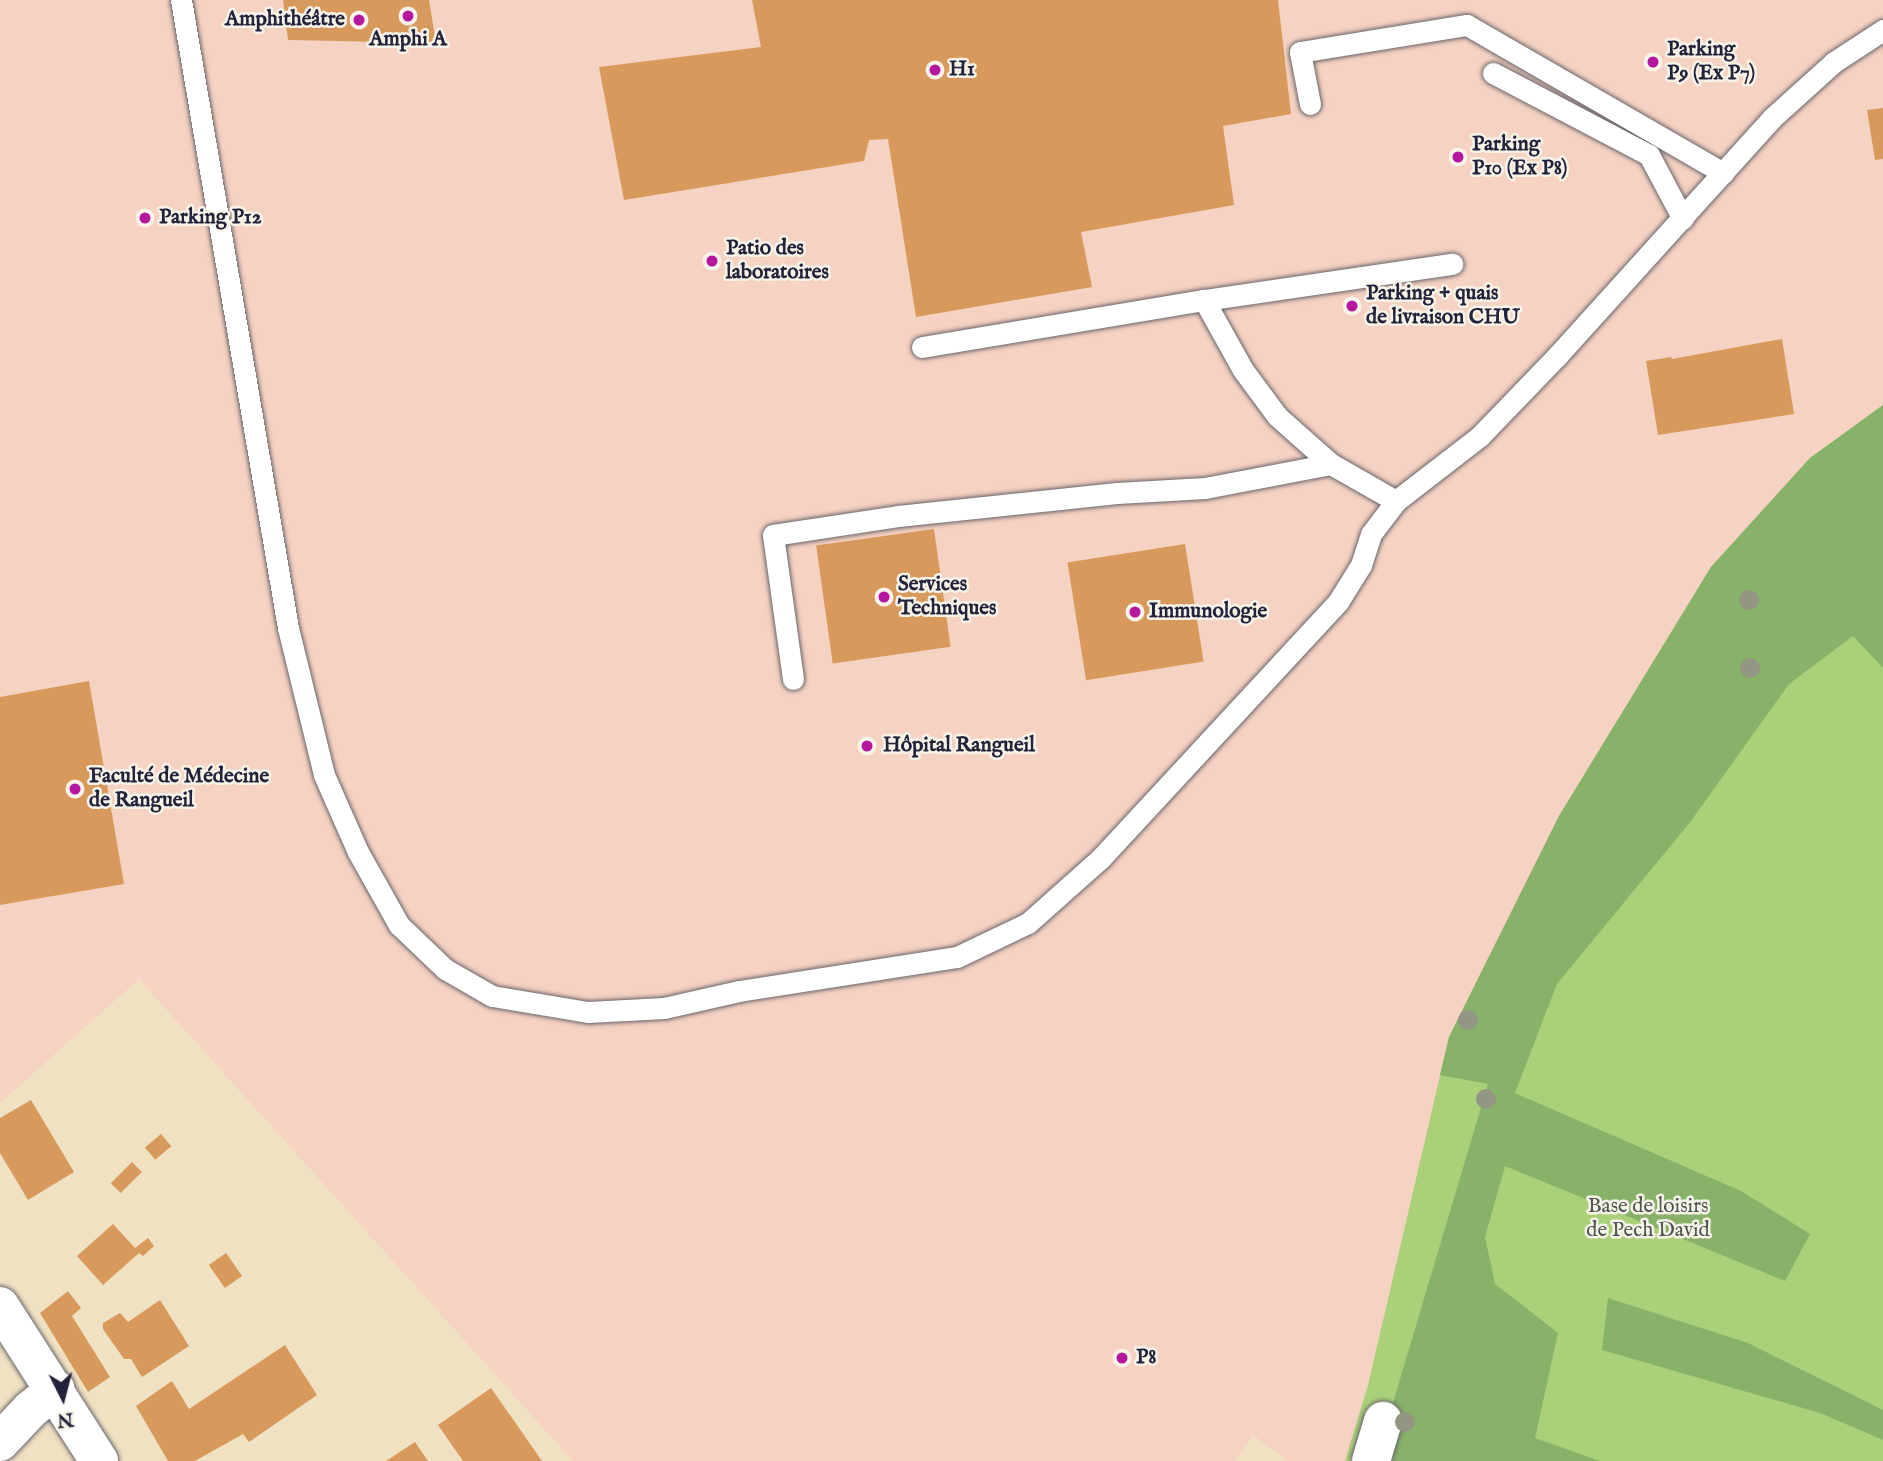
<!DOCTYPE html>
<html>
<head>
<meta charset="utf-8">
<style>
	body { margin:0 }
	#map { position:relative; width:1883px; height:1461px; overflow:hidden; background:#f0e1c3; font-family:"IM FELL English",serif }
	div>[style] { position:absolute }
	.built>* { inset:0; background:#f5d2c2 }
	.green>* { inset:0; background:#abd07a }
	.forest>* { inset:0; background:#88b26a }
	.building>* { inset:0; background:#d8995c; transform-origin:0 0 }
	.roads { filter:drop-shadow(0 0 2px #6a656b) drop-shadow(0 0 2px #6a656b) }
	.lane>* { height:21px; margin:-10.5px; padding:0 10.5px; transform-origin:10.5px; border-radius:10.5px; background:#fff }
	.street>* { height:38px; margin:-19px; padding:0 19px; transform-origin:19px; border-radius:19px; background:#fff }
	.secondary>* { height:38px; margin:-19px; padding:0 19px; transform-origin:19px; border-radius:19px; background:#fff }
	.trees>* { width:20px; height:20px; margin:-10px; border-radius:50%; background:#959583 }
	.dots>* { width:19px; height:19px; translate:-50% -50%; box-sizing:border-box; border:4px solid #f7f3e8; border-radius:50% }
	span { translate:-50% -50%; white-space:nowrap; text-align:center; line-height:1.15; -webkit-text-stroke:5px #f7f3e8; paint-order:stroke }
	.poi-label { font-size:21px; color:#22223b; font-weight:700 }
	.right { translate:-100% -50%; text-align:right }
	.left { translate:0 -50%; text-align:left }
	.park-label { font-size:21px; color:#4b564e }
	.north { position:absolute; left:28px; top:1363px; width:70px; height:70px; -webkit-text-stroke:5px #f7f3e8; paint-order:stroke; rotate:174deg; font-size:19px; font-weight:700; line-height:28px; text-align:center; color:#22223b }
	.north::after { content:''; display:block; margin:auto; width:24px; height:32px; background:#22223b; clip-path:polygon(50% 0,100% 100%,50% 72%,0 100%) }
</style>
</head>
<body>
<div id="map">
	<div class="built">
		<div style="clip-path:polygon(0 0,1883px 0,1883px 405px,1810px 458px,1449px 1037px,1368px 1385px,1345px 1461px,1289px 1461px,1253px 1435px,1234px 1461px,573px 1461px,139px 979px,0 1103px)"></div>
	</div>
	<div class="green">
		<div style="clip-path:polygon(1883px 405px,1883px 1461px,1345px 1461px,1368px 1385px,1449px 1037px,1559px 816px,1711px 567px,1810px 458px)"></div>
	</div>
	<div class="forest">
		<div style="clip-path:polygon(1883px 405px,1883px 668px,1853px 636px,1789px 684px,1691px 821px,1557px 984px,1515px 1093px,1741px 1191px,1810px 1234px,1785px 1281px,1505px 1166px,1485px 1237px,1495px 1284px,1558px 1333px,1535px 1438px,1600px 1461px,1393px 1461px,1392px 1406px,1488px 1084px,1440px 1075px,1449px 1037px,1559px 816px,1711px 567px,1810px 458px)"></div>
		<div style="clip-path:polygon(1608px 1298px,1748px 1343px,1883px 1410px,1883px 1440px,1820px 1413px,1602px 1350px)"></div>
	</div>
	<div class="building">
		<div style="clip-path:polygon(283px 0,429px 0,436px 43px,288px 40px)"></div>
		<div style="clip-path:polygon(752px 0,1278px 0,1291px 114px,1223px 126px,1234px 205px,1081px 232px,1092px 287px,916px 317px,888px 139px,869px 140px,864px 161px,624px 200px,599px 67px,761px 47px)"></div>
		<div style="clip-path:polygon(1883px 108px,1883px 159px,1875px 160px,1867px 110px)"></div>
		<div style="clip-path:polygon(1782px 339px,1794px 414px,1658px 435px,1646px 361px,1671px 357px,1672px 359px)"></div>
		<div style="left:934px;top:529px;width:119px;height:119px;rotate:82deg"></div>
		<div style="left:1185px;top:544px;width:119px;height:119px;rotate:81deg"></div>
		<div style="clip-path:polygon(89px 681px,124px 884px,0 905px,0 697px)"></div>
		<div style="clip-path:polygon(31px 1100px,74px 1172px,28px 1200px,0 1153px,0 1118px)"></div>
		<div style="left:161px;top:1134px;width:16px;height:21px;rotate:50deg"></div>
		<div style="left:132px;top:1162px;width:14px;height:30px;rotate:45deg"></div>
		<div style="clip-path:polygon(113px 1224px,135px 1248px,148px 1238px,154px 1246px,143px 1256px,139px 1253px,103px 1285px,77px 1256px)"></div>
		<div style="left:226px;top:1253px;width:28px;height:21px;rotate:55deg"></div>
		<div style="clip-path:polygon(68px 1291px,81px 1308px,72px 1316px,110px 1377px,88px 1392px,40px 1313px)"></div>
		<div style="clip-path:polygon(160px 1300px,189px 1346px,142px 1377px,131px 1359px,124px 1359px,103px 1329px,103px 1323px,120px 1313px,128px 1322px)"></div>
		<div style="clip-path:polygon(285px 1345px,317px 1395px,249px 1442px,243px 1434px,195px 1461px,168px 1461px,136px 1406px,172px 1381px,189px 1409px)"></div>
		<div style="clip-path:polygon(491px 1388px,542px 1461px,463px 1461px,438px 1425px)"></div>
		<div style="clip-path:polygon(415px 1442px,428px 1461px,386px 1461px)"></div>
	</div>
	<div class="roads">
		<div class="lane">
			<div style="left:181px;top:0;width:637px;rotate:80.33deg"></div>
			<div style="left:288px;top:628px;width:151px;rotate:76.2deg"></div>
			<div style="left:324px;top:775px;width:84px;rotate:66.2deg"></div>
			<div style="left:358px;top:852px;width:84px;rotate:60.7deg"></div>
			<div style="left:399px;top:925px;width:64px;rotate:43.7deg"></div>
			<div style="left:445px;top:969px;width:54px;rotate:29.9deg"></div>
			<div style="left:492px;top:996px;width:97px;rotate:9.5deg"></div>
			<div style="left:588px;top:1012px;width:76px;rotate:-3deg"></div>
			<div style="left:664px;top:1008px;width:77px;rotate:-12.8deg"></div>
			<div style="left:739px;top:991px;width:221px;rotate:-8.9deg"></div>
			<div style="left:957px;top:957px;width:79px;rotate:-25.6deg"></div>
			<div style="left:1028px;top:923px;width:98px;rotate:-41.7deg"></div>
			<div style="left:1101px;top:858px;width:349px;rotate:-47.2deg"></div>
			<div style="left:1338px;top:602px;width:44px;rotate:-58.1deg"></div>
			<div style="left:1361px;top:565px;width:33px;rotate:-72deg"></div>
			<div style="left:1371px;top:534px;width:41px;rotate:-52.9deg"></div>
			<div style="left:1396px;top:501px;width:106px;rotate:-37.7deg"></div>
			<div style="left:1480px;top:436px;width:112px;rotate:-46.1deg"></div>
			<div style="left:1558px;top:355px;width:319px;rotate:-47.9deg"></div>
			<div style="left:1772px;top:118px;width:84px;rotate:-42.1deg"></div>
			<div style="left:1834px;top:62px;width:59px;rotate:-33.1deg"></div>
			<div style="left:1493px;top:73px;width:176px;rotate:27.7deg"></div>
			<div style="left:1649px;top:155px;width:72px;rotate:62deg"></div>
			<div style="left:1310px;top:104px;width:53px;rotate:-100.9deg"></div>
			<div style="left:1300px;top:52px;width:169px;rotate:-9.2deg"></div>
			<div style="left:1467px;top:25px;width:296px;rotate:30deg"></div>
			<div style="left:1204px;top:300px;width:251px;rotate:-8.3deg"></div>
			<div style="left:922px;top:347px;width:286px;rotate:-9.5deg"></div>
			<div style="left:1204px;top:300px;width:80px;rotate:60.9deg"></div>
			<div style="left:1243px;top:370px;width:57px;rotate:53.5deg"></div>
			<div style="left:1277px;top:416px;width:72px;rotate:41.6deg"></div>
			<div style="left:793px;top:679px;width:145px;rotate:-97.9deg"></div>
			<div style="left:773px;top:535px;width:126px;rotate:-8.6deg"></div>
			<div style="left:898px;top:516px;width:220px;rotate:-6deg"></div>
			<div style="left:1117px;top:493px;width:88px;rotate:-3.3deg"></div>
			<div style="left:1205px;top:488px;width:128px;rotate:-10.8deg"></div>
			<div style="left:1331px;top:464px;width:75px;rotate:29.6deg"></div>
		</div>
		<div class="street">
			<div style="left:0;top:1442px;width:44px;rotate:-46.8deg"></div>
			<div style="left:30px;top:1410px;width:33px;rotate:-39deg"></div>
			<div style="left:1371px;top:1461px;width:42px;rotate:-73.3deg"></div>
		</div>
		<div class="secondary">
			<div style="left:0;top:1306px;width:184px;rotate:57.4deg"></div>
		</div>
	</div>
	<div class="trees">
		<div style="left:1749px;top:600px"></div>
		<div style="left:1750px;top:668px"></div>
		<div style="left:1468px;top:1020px"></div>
		<div style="left:1486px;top:1099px"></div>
		<div style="left:1405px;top:1422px"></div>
	</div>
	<div class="dots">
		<div style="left:408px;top:16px;background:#b5179e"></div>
		<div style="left:359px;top:20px;background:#b5179e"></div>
		<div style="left:1653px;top:62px;background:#b5179e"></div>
		<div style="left:935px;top:70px;background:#b5179e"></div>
		<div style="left:1458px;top:157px;background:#b5179e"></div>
		<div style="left:145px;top:218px;background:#b5179e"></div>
		<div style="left:712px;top:261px;background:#b5179e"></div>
		<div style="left:1352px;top:306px;background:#b5179e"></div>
		<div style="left:884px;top:597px;background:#b5179e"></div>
		<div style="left:1135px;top:612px;background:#b5179e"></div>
		<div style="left:867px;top:746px;background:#b5179e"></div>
		<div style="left:75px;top:789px;background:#b5179e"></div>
		<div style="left:1122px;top:1358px;background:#b5179e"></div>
	</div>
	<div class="poi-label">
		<span class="right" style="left:345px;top:20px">Amphithéâtre</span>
		<span style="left:408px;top:40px">Amphi A</span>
		<span class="left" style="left:1667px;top:62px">Parking<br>P9 (Ex P7)</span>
		<span class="left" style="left:949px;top:70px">H1</span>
		<span class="left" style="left:1472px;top:157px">Parking<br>P10 (Ex P8)</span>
		<span class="left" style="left:159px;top:218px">Parking P12</span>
		<span class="left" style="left:726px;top:261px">Patio des<br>laboratoires</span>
		<span class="left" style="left:1366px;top:306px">Parking + quais<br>de livraison CHU</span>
		<span class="left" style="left:898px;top:597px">Services<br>Techniques</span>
		<span class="left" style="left:1149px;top:612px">Immunologie</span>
		<span class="left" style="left:883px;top:746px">Hôpital Rangueil</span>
		<span class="left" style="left:89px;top:789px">Faculté de Médecine<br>de Rangueil</span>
		<span class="left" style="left:1136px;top:1358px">P8</span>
	</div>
	<div class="park-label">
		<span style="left:1648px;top:1219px">Base de loisirs<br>de Pech David</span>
	</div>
	<div class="north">N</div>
</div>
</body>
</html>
